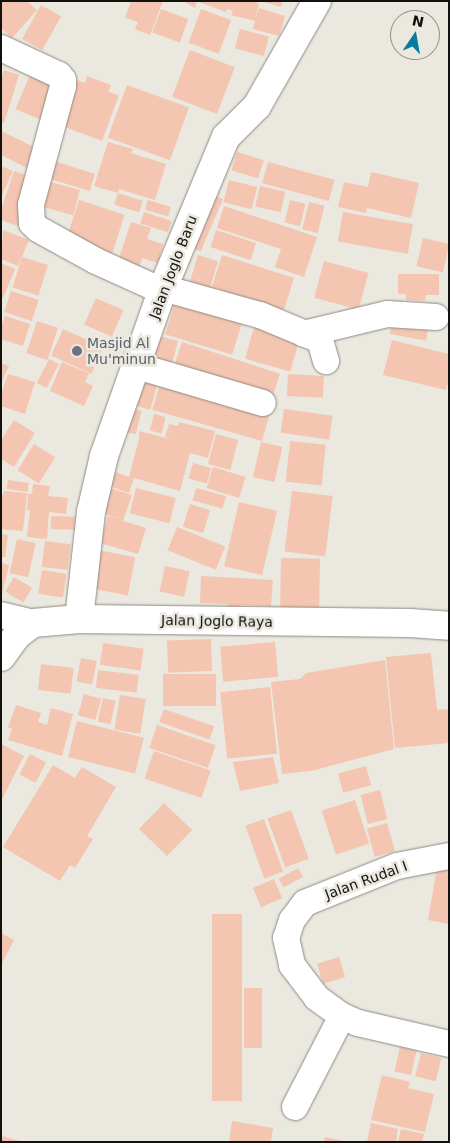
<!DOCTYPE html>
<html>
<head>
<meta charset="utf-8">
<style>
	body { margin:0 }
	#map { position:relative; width:450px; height:1143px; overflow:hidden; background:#eae8df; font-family:"DejaVu Sans",sans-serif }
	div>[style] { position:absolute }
	.building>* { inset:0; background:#f4c5b0; transform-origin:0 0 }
	.roads { filter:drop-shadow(0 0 1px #8d8a82) drop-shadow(0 0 1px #8d8a82) }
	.street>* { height:26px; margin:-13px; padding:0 13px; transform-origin:13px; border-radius:13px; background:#fff }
	.secondary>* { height:28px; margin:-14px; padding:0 14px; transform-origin:14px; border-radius:14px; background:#fff }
	.dots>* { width:14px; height:14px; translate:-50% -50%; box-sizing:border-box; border:2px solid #eae8df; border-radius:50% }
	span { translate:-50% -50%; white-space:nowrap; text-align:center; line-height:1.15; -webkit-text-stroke:5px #eae8df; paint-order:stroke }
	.street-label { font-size:14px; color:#12110e }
	.worship-label { font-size:14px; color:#5b616d }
	.left { translate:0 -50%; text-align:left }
	.frame { position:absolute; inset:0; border:2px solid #12110e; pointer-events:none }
	.north { position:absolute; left:390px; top:10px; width:50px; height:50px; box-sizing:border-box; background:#eae8df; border:1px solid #94928b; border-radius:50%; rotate:12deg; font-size:14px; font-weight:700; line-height:20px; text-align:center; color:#12110e }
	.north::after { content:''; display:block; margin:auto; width:18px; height:22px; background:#097aa3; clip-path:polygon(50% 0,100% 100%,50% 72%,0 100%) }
</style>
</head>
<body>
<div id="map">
	<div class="building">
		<div style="clip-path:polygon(1px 1px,27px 1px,37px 10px,12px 38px,1px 28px)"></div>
		<div style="clip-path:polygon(131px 1px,163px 1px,150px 35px,135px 29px,138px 22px,125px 18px)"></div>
		<div style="clip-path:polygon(183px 1px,197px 1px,195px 8px)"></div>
		<div style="clip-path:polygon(202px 1px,253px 1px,259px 4px,255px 19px,259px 8px,285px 16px,279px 36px,253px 29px,255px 21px,231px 15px,233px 11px,227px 9px,226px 12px,201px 3px)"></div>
		<div style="clip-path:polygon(260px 1px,282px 1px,281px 7px)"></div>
		<div style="left:41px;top:5px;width:23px;height:39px;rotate:29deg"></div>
		<div style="left:161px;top:9px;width:29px;height:25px;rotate:20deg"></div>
		<div style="left:201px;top:9px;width:32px;height:36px;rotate:20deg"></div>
		<div style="left:240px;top:29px;width:30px;height:20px;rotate:15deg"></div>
		<div style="left:190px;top:50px;width:48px;height:50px;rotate:21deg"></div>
		<div style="clip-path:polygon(4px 70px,19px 75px,4px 123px,1px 122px,1px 79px)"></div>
		<div style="left:30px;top:75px;width:33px;height:37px;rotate:23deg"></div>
		<div style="clip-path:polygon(87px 76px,111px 85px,108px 92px,119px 95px,102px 141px,57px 124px,74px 79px,85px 83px)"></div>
		<div style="left:127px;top:85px;width:66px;height:56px;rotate:20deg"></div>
		<div style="clip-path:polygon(1px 131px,36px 148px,27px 168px,1px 155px)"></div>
		<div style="clip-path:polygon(108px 142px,133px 149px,131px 153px,166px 164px,155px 200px,119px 189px,118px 193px,94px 186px)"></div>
		<div style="left:237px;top:152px;width:28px;height:19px;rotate:17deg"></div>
		<div style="left:50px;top:160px;width:47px;height:18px;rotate:17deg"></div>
		<div style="left:268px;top:162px;width:69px;height:22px;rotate:15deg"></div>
		<div style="clip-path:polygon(1px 166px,13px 171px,1px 197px)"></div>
		<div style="clip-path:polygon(14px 171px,37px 179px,21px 227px,1px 220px,1px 210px)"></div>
		<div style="clip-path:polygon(371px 172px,419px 183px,411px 218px,367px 208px,366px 213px,338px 207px,344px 182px,368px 187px)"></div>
		<div style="left:229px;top:180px;width:29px;height:23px;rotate:14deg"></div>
		<div style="left:50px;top:182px;width:31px;height:26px;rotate:15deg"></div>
		<div style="left:260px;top:186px;width:26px;height:21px;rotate:13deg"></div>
		<div style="left:118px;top:193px;width:26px;height:12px;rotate:18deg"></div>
		<div style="left:211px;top:194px;width:13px;height:57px;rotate:23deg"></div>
		<div style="left:79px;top:200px;width:48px;height:44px;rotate:18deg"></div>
		<div style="left:148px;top:200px;width:24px;height:10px;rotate:17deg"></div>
		<div style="left:290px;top:200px;width:16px;height:23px;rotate:14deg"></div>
		<div style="left:309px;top:202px;width:16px;height:28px;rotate:14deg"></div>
		<div style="clip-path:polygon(224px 206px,317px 237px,304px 277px,275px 267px,281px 249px,217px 228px)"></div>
		<div style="left:144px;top:212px;width:29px;height:12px;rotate:18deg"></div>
		<div style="left:343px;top:212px;width:71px;height:30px;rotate:10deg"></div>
		<div style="clip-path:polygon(131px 222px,151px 228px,147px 239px,163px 244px,158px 263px,142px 258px,138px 270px,117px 264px)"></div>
		<div style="clip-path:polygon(3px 230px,29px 240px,18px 266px,1px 259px)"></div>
		<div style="left:216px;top:230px;width:42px;height:18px;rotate:18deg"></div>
		<div style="left:423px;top:238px;width:27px;height:29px;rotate:13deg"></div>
		<div style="left:198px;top:255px;width:21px;height:28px;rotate:17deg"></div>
		<div style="clip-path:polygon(222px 255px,294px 278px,284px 310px,254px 301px,220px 301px,224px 291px,212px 287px)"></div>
		<div style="left:22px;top:257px;width:27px;height:32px;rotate:17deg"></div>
		<div style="left:324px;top:261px;width:46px;height:38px;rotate:15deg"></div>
		<div style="clip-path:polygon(1px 263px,15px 269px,3px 298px,1px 297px)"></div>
		<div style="clip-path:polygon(398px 274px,439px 274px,439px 295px,426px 295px,425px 301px,406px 300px,406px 294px,398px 294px)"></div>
		<div style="left:11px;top:291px;width:29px;height:22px;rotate:18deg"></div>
		<div style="left:177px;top:296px;width:70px;height:40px;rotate:17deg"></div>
		<div style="left:96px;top:298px;width:30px;height:29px;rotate:24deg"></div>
		<div style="clip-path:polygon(5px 316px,30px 324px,23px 346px,1px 339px,1px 327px)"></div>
		<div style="left:393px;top:316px;width:37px;height:18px;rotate:11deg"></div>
		<div style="left:37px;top:321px;width:22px;height:34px;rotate:18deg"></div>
		<div style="left:255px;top:324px;width:47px;height:36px;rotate:16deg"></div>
		<div style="left:63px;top:329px;width:44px;height:29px;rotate:24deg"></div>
		<div style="left:152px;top:334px;width:27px;height:31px;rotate:15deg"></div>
		<div style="clip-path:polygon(392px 340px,449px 354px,449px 378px,446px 390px,383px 375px)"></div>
		<div style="left:182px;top:342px;width:103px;height:33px;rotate:18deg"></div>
		<div style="left:49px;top:359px;width:11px;height:27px;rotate:27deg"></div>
		<div style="clip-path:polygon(62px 362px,89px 373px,85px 382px,93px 386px,84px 406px,50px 391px)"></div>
		<div style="clip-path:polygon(1px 363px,9px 366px,1px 383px)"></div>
		<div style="left:137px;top:371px;width:23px;height:34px;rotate:15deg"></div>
		<div style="clip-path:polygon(8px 374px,35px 382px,25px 414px,1px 406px,1px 395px)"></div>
		<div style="left:288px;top:374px;width:36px;height:22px;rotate:3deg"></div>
		<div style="left:162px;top:376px;width:114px;height:35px;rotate:16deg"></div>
		<div style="left:126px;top:407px;width:16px;height:24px;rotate:14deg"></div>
		<div style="left:284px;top:409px;width:49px;height:24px;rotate:8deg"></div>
		<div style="left:154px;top:414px;width:12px;height:17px;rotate:14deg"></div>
		<div style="clip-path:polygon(14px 420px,35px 433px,14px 467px,1px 459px,1px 440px)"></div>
		<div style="clip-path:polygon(179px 422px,215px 431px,208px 458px,190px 453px,180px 491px,134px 478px,129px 493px,99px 482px,104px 468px,129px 477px,139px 439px,139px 431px,174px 440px,165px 437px,169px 424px,178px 426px)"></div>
		<div style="left:216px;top:434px;width:23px;height:31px;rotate:15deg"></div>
		<div style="left:290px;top:441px;width:36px;height:41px;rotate:6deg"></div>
		<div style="left:261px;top:442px;width:22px;height:36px;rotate:13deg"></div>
		<div style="left:34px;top:444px;width:25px;height:31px;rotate:32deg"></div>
		<div style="left:193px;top:463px;width:19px;height:16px;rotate:16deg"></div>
		<div style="left:213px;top:467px;width:34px;height:22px;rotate:17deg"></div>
		<div style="left:8px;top:480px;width:21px;height:9px;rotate:8deg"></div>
		<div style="clip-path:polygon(33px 484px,50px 486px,48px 496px,68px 498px,66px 514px,49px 512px,47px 539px,27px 537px,30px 510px,27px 510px,28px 494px,32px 494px)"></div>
		<div style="clip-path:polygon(104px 486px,132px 495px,123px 521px,146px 528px,138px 554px,100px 543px,108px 516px,120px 519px,96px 511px)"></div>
		<div style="left:136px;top:488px;width:41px;height:26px;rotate:14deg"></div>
		<div style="left:196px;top:488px;width:31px;height:13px;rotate:15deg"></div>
		<div style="clip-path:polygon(4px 491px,27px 493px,23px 531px,1px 529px,1px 501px)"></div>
		<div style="left:292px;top:491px;width:41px;height:61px;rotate:7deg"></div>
		<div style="left:239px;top:502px;width:39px;height:66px;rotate:13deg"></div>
		<div style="left:190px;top:504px;width:21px;height:24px;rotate:17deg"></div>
		<div style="left:51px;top:516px;width:24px;height:13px;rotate:2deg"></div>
		<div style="left:177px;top:527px;width:52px;height:25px;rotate:22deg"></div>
		<div style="clip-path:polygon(1px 534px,8px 535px,5px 557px,1px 557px)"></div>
		<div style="left:17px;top:539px;width:19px;height:35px;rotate:12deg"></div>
		<div style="left:45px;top:541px;width:26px;height:26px;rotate:7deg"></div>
		<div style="left:98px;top:550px;width:38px;height:39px;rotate:11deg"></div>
		<div style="left:281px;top:558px;width:39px;height:49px;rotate:1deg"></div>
		<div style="clip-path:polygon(1px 563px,9px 565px,2px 594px,1px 593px)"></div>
		<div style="left:165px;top:566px;width:25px;height:26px;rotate:12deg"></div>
		<div style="left:42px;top:570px;width:25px;height:24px;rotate:9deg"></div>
		<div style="clip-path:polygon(201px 576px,273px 580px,271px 606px,241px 605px,241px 614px,228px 613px,228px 604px,200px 603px)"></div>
		<div style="left:14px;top:577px;width:21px;height:17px;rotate:31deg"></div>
		<div style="left:211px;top:639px;width:32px;height:44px;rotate:88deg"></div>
		<div style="left:275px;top:642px;width:35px;height:55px;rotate:85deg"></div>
		<div style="left:103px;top:643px;width:41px;height:22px;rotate:8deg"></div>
		<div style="clip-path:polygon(431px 653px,437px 710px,449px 709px,449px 743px,395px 748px,386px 657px)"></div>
		<div style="left:81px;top:658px;width:16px;height:24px;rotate:11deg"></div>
		<div style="clip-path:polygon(385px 660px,394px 749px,311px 771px,282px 774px,271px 682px,300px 679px,306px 673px)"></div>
		<div style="left:41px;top:664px;width:33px;height:26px;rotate:7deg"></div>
		<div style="left:98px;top:670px;width:41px;height:18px;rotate:7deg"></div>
		<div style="left:216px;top:674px;width:32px;height:53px;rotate:90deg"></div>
		<div style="left:270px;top:687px;width:67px;height:50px;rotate:84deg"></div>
		<div style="left:84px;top:694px;width:18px;height:22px;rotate:16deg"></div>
		<div style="left:120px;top:695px;width:26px;height:35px;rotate:9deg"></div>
		<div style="left:103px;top:698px;width:13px;height:24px;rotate:13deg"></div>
		<div style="clip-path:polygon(16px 705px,41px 713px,38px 722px,47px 725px,51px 708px,73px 714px,62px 756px,8px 740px,12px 729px,8px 727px)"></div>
		<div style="left:164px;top:709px;width:53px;height:14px;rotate:19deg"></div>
		<div style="left:77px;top:721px;width:69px;height:37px;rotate:14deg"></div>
		<div style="left:157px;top:725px;width:62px;height:24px;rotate:19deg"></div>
		<div style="clip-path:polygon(1px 744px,24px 756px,1px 801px)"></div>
		<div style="left:154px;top:751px;width:60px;height:29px;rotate:19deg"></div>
		<div style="left:30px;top:754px;width:18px;height:23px;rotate:27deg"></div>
		<div style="clip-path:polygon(273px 757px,279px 783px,240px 791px,233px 762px)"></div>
		<div style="clip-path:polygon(53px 765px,75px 778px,82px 767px,116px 787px,87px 836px,93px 839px,75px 868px,70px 865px,60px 881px,3px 847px)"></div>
		<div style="left:366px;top:766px;width:20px;height:29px;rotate:75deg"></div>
		<div style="left:380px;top:790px;width:30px;height:20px;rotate:76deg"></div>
		<div style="left:355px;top:800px;width:46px;height:35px;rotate:72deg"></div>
		<div style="left:164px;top:803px;width:39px;height:36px;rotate:44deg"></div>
		<div style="left:291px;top:810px;width:52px;height:25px;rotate:70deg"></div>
		<div style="left:264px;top:819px;width:56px;height:20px;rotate:70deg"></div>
		<div style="left:387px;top:823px;width:29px;height:21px;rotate:74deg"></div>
		<div style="left:298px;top:868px;width:10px;height:22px;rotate:61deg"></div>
		<div style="clip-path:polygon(437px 868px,449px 871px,449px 924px,428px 920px)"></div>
		<div style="left:274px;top:879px;width:21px;height:23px;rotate:67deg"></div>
		<div style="left:212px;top:914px;width:30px;height:187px"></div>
		<div style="clip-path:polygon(1px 933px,14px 940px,1px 965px)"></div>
		<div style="left:339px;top:957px;width:21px;height:23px;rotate:73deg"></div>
		<div style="left:244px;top:988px;width:18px;height:60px"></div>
		<div style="left:400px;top:1047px;width:17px;height:25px;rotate:13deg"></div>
		<div style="left:421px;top:1053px;width:21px;height:24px;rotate:14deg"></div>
		<div style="clip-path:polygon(382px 1075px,410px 1082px,408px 1088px,434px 1094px,425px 1132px,371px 1120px)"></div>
		<div style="clip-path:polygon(232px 1121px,273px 1128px,271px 1142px,229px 1142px)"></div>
		<div style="clip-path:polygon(371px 1123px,398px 1129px,396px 1142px,367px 1142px)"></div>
		<div style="clip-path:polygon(401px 1129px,424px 1134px,422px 1142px,398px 1142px)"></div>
		<div style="clip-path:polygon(3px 1136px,19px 1141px,19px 1142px,1px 1142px)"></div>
		<div style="clip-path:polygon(325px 1137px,343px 1141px,343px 1142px,324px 1142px)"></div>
	</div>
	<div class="roads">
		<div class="street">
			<div style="left:1px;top:48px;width:64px;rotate:25deg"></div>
			<div style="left:59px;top:75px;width:6px;rotate:51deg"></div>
			<div style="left:63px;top:80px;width:6px;rotate:90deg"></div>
			<div style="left:63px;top:86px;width:123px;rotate:105.1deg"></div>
			<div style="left:31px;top:205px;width:18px;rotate:87deg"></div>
			<div style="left:32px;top:223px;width:8px;rotate:45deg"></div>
			<div style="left:38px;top:229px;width:66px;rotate:28.9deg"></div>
			<div style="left:96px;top:261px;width:72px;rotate:24.4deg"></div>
			<div style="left:163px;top:288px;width:101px;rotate:15.6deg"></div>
			<div style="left:260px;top:315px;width:65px;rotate:22.6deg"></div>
			<div style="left:320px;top:340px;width:22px;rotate:74deg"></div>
			<div style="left:304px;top:334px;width:85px;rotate:-13.5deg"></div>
			<div style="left:387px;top:314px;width:49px;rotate:3.5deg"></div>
			<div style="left:137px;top:366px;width:131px;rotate:16.4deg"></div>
			<div style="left:1px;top:615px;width:33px;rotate:14deg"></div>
			<div style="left:449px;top:856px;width:53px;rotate:169.1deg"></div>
			<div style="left:397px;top:866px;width:99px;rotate:158.1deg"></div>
			<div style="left:305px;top:903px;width:21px;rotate:127deg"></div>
			<div style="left:292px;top:920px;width:19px;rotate:108deg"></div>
			<div style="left:286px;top:938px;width:28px;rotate:77deg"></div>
			<div style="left:292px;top:965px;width:41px;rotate:52.9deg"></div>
			<div style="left:317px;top:998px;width:31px;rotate:36deg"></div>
			<div style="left:342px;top:1016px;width:17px;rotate:24deg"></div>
			<div style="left:358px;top:1023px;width:93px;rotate:13deg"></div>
			<div style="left:295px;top:1107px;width:102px;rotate:-62.7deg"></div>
		</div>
		<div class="secondary">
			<div style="left:79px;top:619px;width:108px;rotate:-83.6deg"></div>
			<div style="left:91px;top:512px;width:57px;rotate:-76.9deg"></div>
			<div style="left:104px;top:456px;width:178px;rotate:-70.6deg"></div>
			<div style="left:163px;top:288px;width:164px;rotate:-67.4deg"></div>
			<div style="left:226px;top:137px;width:44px;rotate:-45deg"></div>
			<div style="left:257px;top:106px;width:121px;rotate:-60.3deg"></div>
			<div style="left:1px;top:657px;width:27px;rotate:-54deg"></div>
			<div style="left:17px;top:635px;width:20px;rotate:-37deg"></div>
			<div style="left:33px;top:623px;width:46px;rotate:-5deg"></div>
			<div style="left:79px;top:619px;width:331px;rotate:0.7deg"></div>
			<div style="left:410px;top:623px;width:39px;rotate:4deg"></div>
		</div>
	</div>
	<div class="dots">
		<div style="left:77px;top:351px;background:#6b7280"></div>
	</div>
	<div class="street-label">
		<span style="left:173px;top:267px;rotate:-69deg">Jalan Joglo Baru</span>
		<span style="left:217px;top:621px;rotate:1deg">Jalan Joglo Raya</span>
		<span style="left:366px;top:880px;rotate:-20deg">Jalan Rudal I</span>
	</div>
	<div class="worship-label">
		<span class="left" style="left:87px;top:351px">Masjid Al<br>Mu'minun</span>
	</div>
	<div class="frame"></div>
	<div class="north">N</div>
</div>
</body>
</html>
